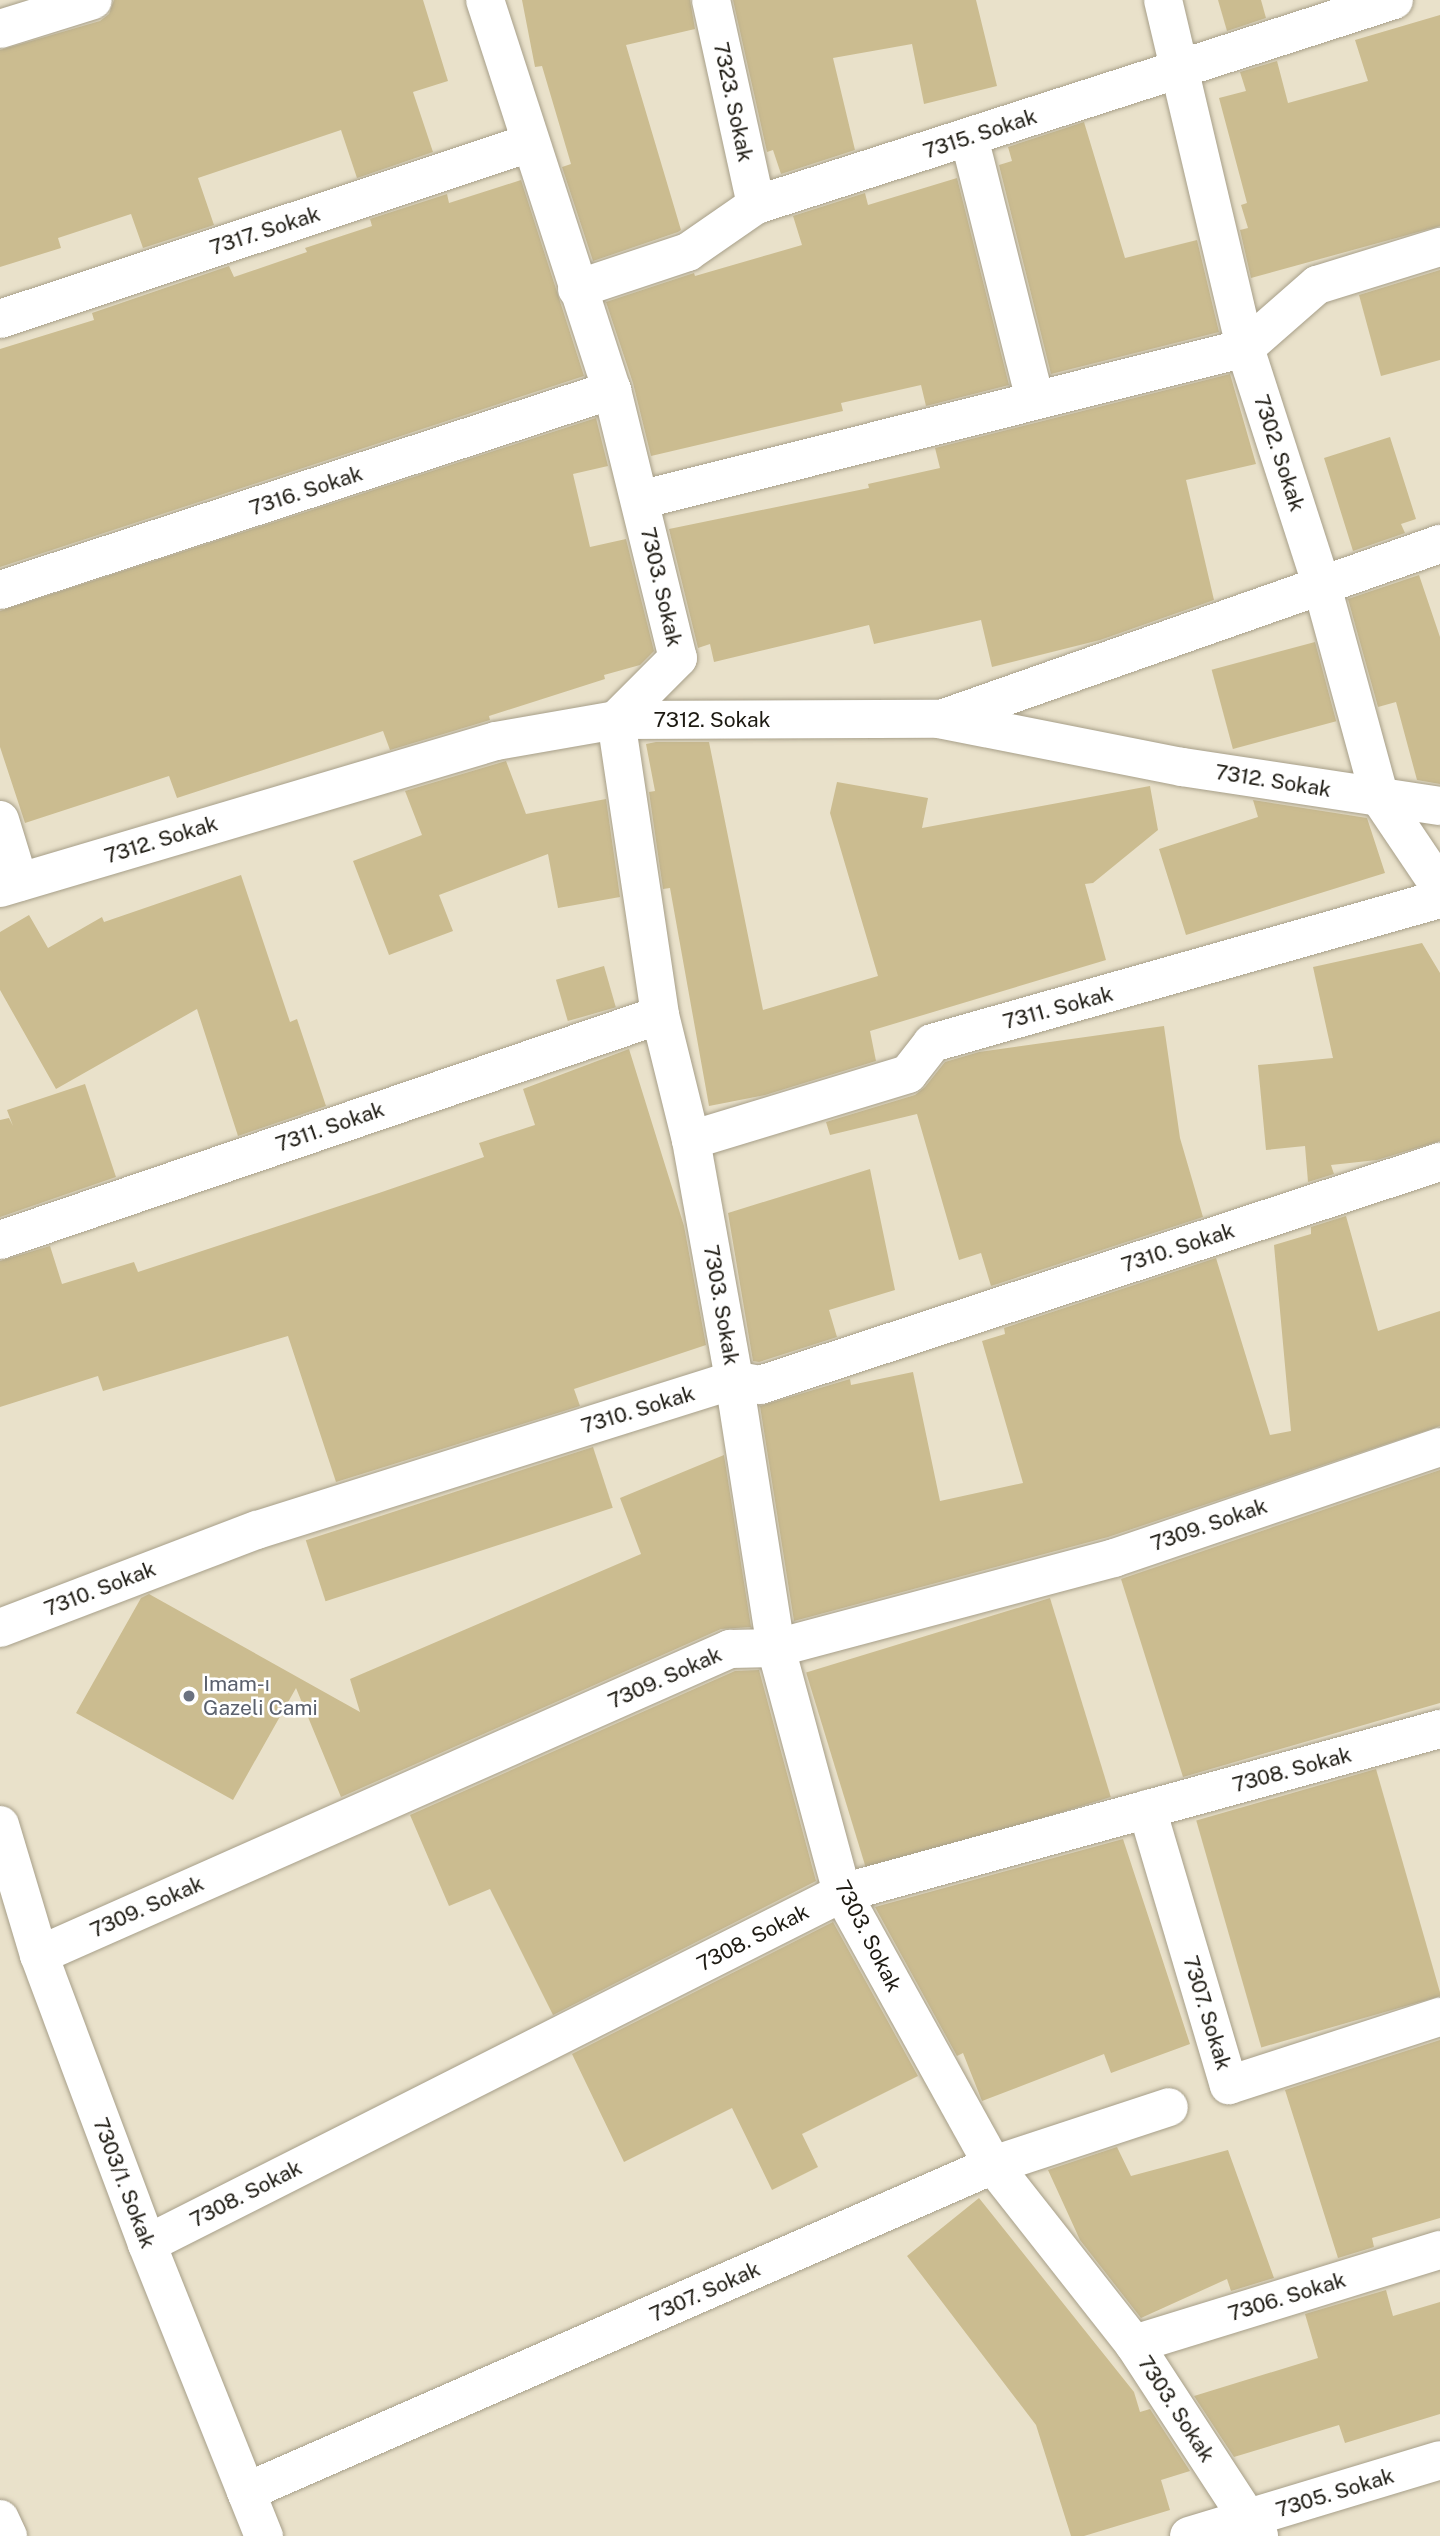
<!DOCTYPE html>
<html>
<head>
<meta charset="utf-8">
<style>
	body { margin:0 }
	#map { position:relative; width:1440px; height:2536px; overflow:hidden; background:#e9e1ca; font-family:"Public Sans",sans-serif }
	div>[style] { position:absolute }
	.building>* { inset:0; background:#cbbc90; transform-origin:0 0 }
	.roads { filter:drop-shadow(0 0 2px #a79f89) drop-shadow(0 0 2px #a79f89) }
	.minor>* { height:38px; margin:-19px; padding:0 19px; transform-origin:19px; border-radius:19px; background:#fff }
	.dots>* { width:19px; height:19px; translate:-50% -50%; box-sizing:border-box; border:4px solid #fff; border-radius:50% }
	span { translate:-50% -50%; white-space:nowrap; text-align:center; line-height:1.15; -webkit-text-stroke:5px #fff; paint-order:stroke }
	.street-label { font-size:21px; color:#1d1a12 }
	.worship-label { font-size:21px; color:#5b616d }
	.left { translate:0 -50%; text-align:left }
</style>
</head>
<body>
<div id="map">
	<div class="building">
		<div style="clip-path:polygon(114px 0,423px 0,448px 81px,413px 92px,433px 152px,357px 178px,341px 130px,198px 178px,214px 225px,143px 248px,131px 214px,58px 238px,61px 248px,0 267px,0 50px,100px 21px,109px 14px)"></div>
		<div style="clip-path:polygon(522px 0,690px 0,695px 29px,626px 45px,681px 230px,678px 232px,593px 261px,562px 167px,571px 164px,542px 66px,535px 67px)"></div>
		<div style="clip-path:polygon(733px 0,976px 0,997px 86px,924px 104px,912px 44px,833px 58px,855px 150px,781px 174px,773px 150px,767px 152px)"></div>
		<div style="clip-path:polygon(1218px 0,1261px 0,1266px 18px,1227px 31px)"></div>
		<div style="clip-path:polygon(1440px 15px,1440px 226px,1251px 278px,1240px 230px,1248px 228px,1241px 205px,1247px 203px,1219px 98px,1246px 91px,1240px 72px,1277px 61px,1288px 103px,1368px 81px,1355px 40px)"></div>
		<div style="clip-path:polygon(1084px 122px,1125px 258px,1197px 240px,1219px 332px,1051px 374px,999px 165px,1012px 161px,1008px 147px)"></div>
		<div style="clip-path:polygon(957px 178px,1009px 385px,926px 406px,921px 385px,841px 403px,843px 411px,651px 456px,633px 383px,606px 302px,694px 273px,695px 276px,802px 245px,793px 216px,865px 193px,868px 205px)"></div>
		<div style="clip-path:polygon(521px 180px,584px 376px,0 567px,0 349px,94px 320px,92px 313px,229px 266px,234px 277px,307px 252px,305px 248px,372px 226px,370px 219px,447px 194px,449px 203px)"></div>
		<div style="clip-path:polygon(1440px 270px,1440px 360px,1381px 376px,1359px 295px)"></div>
		<div style="clip-path:polygon(1230px 374px,1256px 464px,1186px 480px,1214px 600px,1100px 640px,992px 667px,981px 620px,874px 644px,869px 625px,714px 662px,710px 644px,698px 648px,669px 529px,869px 488px,868px 484px,940px 468px,935px 448px)"></div>
		<div style="clip-path:polygon(596px 418px,608px 466px,573px 474px,590px 547px,626px 539px,654px 651px,640px 665px,604px 675px,605px 679px,489px 716px,490px 720px,390px 750px,383px 731px,177px 798px,169px 776px,25px 823px,0 747px,0 611px)"></div>
		<div style="clip-path:polygon(1390px 437px,1416px 519px,1401px 524px,1405px 533px,1353px 551px,1324px 458px)"></div>
		<div style="clip-path:polygon(1419px 575px,1440px 637px,1440px 784px,1417px 780px,1396px 702px,1378px 707px,1348px 599px)"></div>
		<div style="left:1315px;top:642px;width:82px;height:107px;rotate:75deg"></div>
		<div style="clip-path:polygon(656px 742px,709px 742px,763px 1010px,878px 976px,830px 813px,837px 782px,928px 798px,922px 828px,1150px 786px,1158px 830px,1093px 883px,1085px 884px,1106px 960px,870px 1031px,876px 1061px,765px 1095px,709px 1106px,670px 888px,663px 889px,649px 792px,655px 791px,646px 744px)"></div>
		<div style="clip-path:polygon(506px 761px,526px 814px,606px 799px,620px 897px,558px 908px,548px 854px,439px 895px,453px 931px,389px 955px,353px 861px,422px 835px,405px 791px)"></div>
		<div style="clip-path:polygon(1253px 800px,1367px 818px,1385px 873px,1186px 935px,1159px 849px,1258px 817px)"></div>
		<div style="clip-path:polygon(241px 875px,290px 1022px,297px 1019px,326px 1106px,238px 1136px,197px 1009px,56px 1089px,0 990px,0 932px,29px 915px,48px 948px,102px 917px,104px 922px)"></div>
		<div style="clip-path:polygon(1422px 943px,1440px 973px,1440px 1141px,1377px 1160px,1331px 1165px,1334px 1174px,1308px 1182px,1305px 1146px,1266px 1150px,1258px 1065px,1333px 1058px,1313px 967px)"></div>
		<div style="left:604px;top:966px;width:43px;height:50px;rotate:74deg"></div>
		<div style="clip-path:polygon(1164px 1026px,1180px 1138px,1203px 1217px,991px 1286px,981px 1253px,959px 1260px,917px 1114px,830px 1135px,826px 1122px,915px 1095px,925px 1087px,945px 1062px,979px 1052px)"></div>
		<div style="clip-path:polygon(629px 1049px,684px 1226px,706px 1345px,574px 1389px,580px 1406px,336px 1482px,288px 1336px,103px 1391px,98px 1376px,0 1407px,0 1261px,50px 1246px,62px 1284px,134px 1262px,138px 1272px,379px 1193px,484px 1157px,479px 1143px,535px 1125px,523px 1089px)"></div>
		<div style="clip-path:polygon(85px 1084px,116px 1177px,0 1217px,0 1120px,9px 1118px,13px 1126px,7px 1110px)"></div>
		<div style="clip-path:polygon(870px 1169px,895px 1290px,829px 1310px,837px 1337px,759px 1362px,753px 1361px,728px 1213px)"></div>
		<div style="clip-path:polygon(1346px 1216px,1378px 1331px,1440px 1311px,1440px 1426px,1108px 1537px,794px 1621px,760px 1406px,850px 1379px,851px 1385px,913px 1372px,940px 1501px,1023px 1483px,982px 1341px,1005px 1334px,1004px 1328px,1216px 1258px,1270px 1435px,1291px 1431px,1274px 1245px,1311px 1234px,1311px 1227px)"></div>
		<div style="left:593px;top:1447px;width:64px;height:302px;rotate:72deg"></div>
		<div style="clip-path:polygon(724px 1455px,751px 1627px,721px 1629px,341px 1797px,296px 1688px,233px 1800px,76px 1713px,141px 1598px,149px 1594px,360px 1712px,350px 1679px,641px 1554px,620px 1498px)"></div>
		<div style="clip-path:polygon(1440px 1470px,1440px 1703px,1183px 1777px,1121px 1579px)"></div>
		<div style="left:1050px;top:1598px;width:208px;height:255px;rotate:73deg"></div>
		<div style="clip-path:polygon(759px 1670px,816px 1881px,553px 2015px,490px 1889px,449px 1906px,410px 1815px,735px 1671px)"></div>
		<div style="left:1376px;top:1769px;width:236px;height:187px;rotate:74deg"></div>
		<div style="clip-path:polygon(1123px 1839px,1190px 2044px,1111px 2073px,1104px 2054px,982px 2101px,963px 2053px,957px 2056px,875px 1907px)"></div>
		<div style="clip-path:polygon(833px 1922px,918px 2076px,802px 2134px,818px 2167px,772px 2190px,732px 2108px,624px 2162px,572px 2054px)"></div>
		<div style="clip-path:polygon(1440px 2040px,1440px 2218px,1372px 2238px,1374px 2247px,1338px 2258px,1285px 2090px)"></div>
		<div style="clip-path:polygon(1117px 2147px,1131px 2176px,1228px 2150px,1274px 2278px,1231px 2291px,1227px 2279px,1141px 2318px,1080px 2240px,1048px 2170px)"></div>
		<div style="clip-path:polygon(979px 2198px,1134px 2392px,1140px 2412px,1150px 2409px,1190px 2471px,1161px 2480px,1170px 2510px,1084px 2536px,1071px 2536px,1036px 2425px,907px 2256px)"></div>
		<div style="clip-path:polygon(1386px 2290px,1393px 2316px,1440px 2302px,1440px 2414px,1345px 2443px,1339px 2425px,1234px 2457px,1194px 2396px,1318px 2358px,1305px 2314px)"></div>
	</div>
	<div class="roads">
		<div class="minor">
			<div style="left:485px;top:0;width:410px;rotate:72deg"></div>
			<div style="left:612px;top:390px;width:276px;rotate:76.2deg"></div>
			<div style="left:678px;top:658px;width:88px;rotate:135deg"></div>
			<div style="left:616px;top:720px;width:298px;rotate:81.5deg"></div>
			<div style="left:660px;top:1015px;width:129px;rotate:76.1deg"></div>
			<div style="left:691px;top:1140px;width:244px;rotate:79.8deg"></div>
			<div style="left:734px;top:1380px;width:271px;rotate:81.1deg"></div>
			<div style="left:776px;top:1648px;width:254px;rotate:74.9deg"></div>
			<div style="left:842px;top:1893px;width:311px;rotate:61deg"></div>
			<div style="left:993px;top:2165px;width:228px;rotate:51.8deg"></div>
			<div style="left:1134px;top:2344px;width:229px;rotate:56.9deg"></div>
			<div style="left:711px;top:0;width:210px;rotate:77.6deg"></div>
			<div style="left:1163px;top:0;width:358px;rotate:76.7deg"></div>
			<div style="left:1245px;top:348px;width:250px;rotate:72.1deg"></div>
			<div style="left:1322px;top:586px;width:220px;rotate:74.7deg"></div>
			<div style="left:1380px;top:798px;width:107px;rotate:56deg"></div>
			<div style="left:0;top:29px;width:97px;rotate:-17.3deg"></div>
			<div style="left:969px;top:137px;width:270px;rotate:75.9deg"></div>
			<div style="left:577px;top:289px;width:117px;rotate:-18.4deg"></div>
			<div style="left:688px;top:252px;width:83px;rotate:-34.7deg"></div>
			<div style="left:756px;top:205px;width:670px;rotate:-17.81deg"></div>
			<div style="left:0;top:319px;width:558px;rotate:-18.37deg"></div>
			<div style="left:640px;top:500px;width:624px;rotate:-14.1deg"></div>
			<div style="left:1245px;top:348px;width:96px;rotate:-41.2deg"></div>
			<div style="left:1317px;top:285px;width:129px;rotate:-17.2deg"></div>
			<div style="left:0;top:590px;width:644px;rotate:-18.1deg"></div>
			<div style="left:941px;top:719px;width:529px;rotate:-19.33deg"></div>
			<div style="left:0;top:820px;width:65px;rotate:73deg"></div>
			<div style="left:0;top:888px;width:517px;rotate:-16.51deg"></div>
			<div style="left:496px;top:741px;width:122px;rotate:-9.9deg"></div>
			<div style="left:616px;top:720px;width:323px;rotate:-0.2deg"></div>
			<div style="left:939px;top:719px;width:248px;rotate:11.2deg"></div>
			<div style="left:1182px;top:767px;width:261px;rotate:8.6deg"></div>
			<div style="left:691px;top:1140px;width:227px;rotate:-16.9deg"></div>
			<div style="left:908px;top:1074px;width:39px;rotate:-52deg"></div>
			<div style="left:932px;top:1043px;width:528px;rotate:-15.83deg"></div>
			<div style="left:0;top:1240px;width:697px;rotate:-18.82deg"></div>
			<div style="left:0;top:1628px;width:275px;rotate:-20.9deg"></div>
			<div style="left:257px;top:1530px;width:500px;rotate:-17.46deg"></div>
			<div style="left:734px;top:1380px;width:26px;rotate:11deg"></div>
			<div style="left:760px;top:1385px;width:716px;rotate:-18.16deg"></div>
			<div style="left:1147px;top:1809px;width:288px;rotate:73.5deg"></div>
			<div style="left:1229px;top:2085px;width:222px;rotate:-17.9deg"></div>
			<div style="left:0;top:1825px;width:136px;rotate:73.3deg"></div>
			<div style="left:39px;top:1955px;width:309px;rotate:69.5deg"></div>
			<div style="left:147px;top:2244px;width:315px;rotate:68.2deg"></div>
			<div style="left:39px;top:1955px;width:756px;rotate:-23.89deg"></div>
			<div style="left:730px;top:1649px;width:46px;rotate:-1.2deg"></div>
			<div style="left:776px;top:1648px;width:350px;rotate:-14.9deg"></div>
			<div style="left:1114px;top:1558px;width:344px;rotate:-18.8deg"></div>
			<div style="left:147px;top:2244px;width:779px;rotate:-26.8deg"></div>
			<div style="left:842px;top:1893px;width:620px;rotate:-15.34deg"></div>
			<div style="left:1134px;top:2344px;width:320px;rotate:-17.1deg"></div>
			<div style="left:246px;top:2492px;width:815px;rotate:-23.64deg"></div>
			<div style="left:993px;top:2165px;width:185px;rotate:-18.2deg"></div>
			<div style="left:0;top:2519px;width:19px;rotate:65deg"></div>
			<div style="left:1189px;top:2536px;width:262px;rotate:-16.8deg"></div>
		</div>
	</div>
	<div class="dots">
		<div style="left:189px;top:1696px;background:#6b7280"></div>
	</div>
	<div class="street-label">
		<span style="left:733px;top:102px;rotate:78deg">7323. Sokak</span>
		<span style="left:980px;top:134px;rotate:-18deg">7315. Sokak</span>
		<span style="left:265px;top:231px;rotate:-18deg">7317. Sokak</span>
		<span style="left:1279px;top:453px;rotate:72deg">7302. Sokak</span>
		<span style="left:306px;top:491px;rotate:-18deg">7316. Sokak</span>
		<span style="left:661px;top:587px;rotate:77deg">7303. Sokak</span>
		<span style="left:712px;top:720px">7312. Sokak</span>
		<span style="left:1273px;top:781px;rotate:9deg">7312. Sokak</span>
		<span style="left:161px;top:840px;rotate:-17deg">7312. Sokak</span>
		<span style="left:1058px;top:1008px;rotate:-15deg">7311. Sokak</span>
		<span style="left:330px;top:1127px;rotate:-19deg">7311. Sokak</span>
		<span style="left:1178px;top:1248px;rotate:-18deg">7310. Sokak</span>
		<span style="left:721px;top:1305px;rotate:80deg">7303. Sokak</span>
		<span style="left:638px;top:1410px;rotate:-17deg">7310. Sokak</span>
		<span style="left:1209px;top:1525px;rotate:-19deg">7309. Sokak</span>
		<span style="left:100px;top:1589px;rotate:-21deg">7310. Sokak</span>
		<span style="left:665px;top:1678px;rotate:-24deg">7309. Sokak</span>
		<span style="left:1292px;top:1770px;rotate:-15deg">7308. Sokak</span>
		<span style="left:147px;top:1907px;rotate:-24deg">7309. Sokak</span>
		<span style="left:868px;top:1936px;rotate:63deg">7303. Sokak</span>
		<span style="left:753px;top:1938px;rotate:-27deg">7308. Sokak</span>
		<span style="left:1207px;top:2013px;rotate:73deg">7307. Sokak</span>
		<span style="left:124px;top:2183px;rotate:69deg">7303/1. Sokak</span>
		<span style="left:246px;top:2194px;rotate:-27deg">7308. Sokak</span>
		<span style="left:705px;top:2292px;rotate:-24deg">7307. Sokak</span>
		<span style="left:1287px;top:2297px;rotate:-17deg">7306. Sokak</span>
		<span style="left:1176px;top:2409px;rotate:57deg">7303. Sokak</span>
		<span style="left:1335px;top:2493px;rotate:-17deg">7305. Sokak</span>
	</div>
	<div class="worship-label">
		<span class="left" style="left:203px;top:1696px">Imam-ı<br>Gazeli Cami</span>
	</div>
</div>
</body>
</html>
